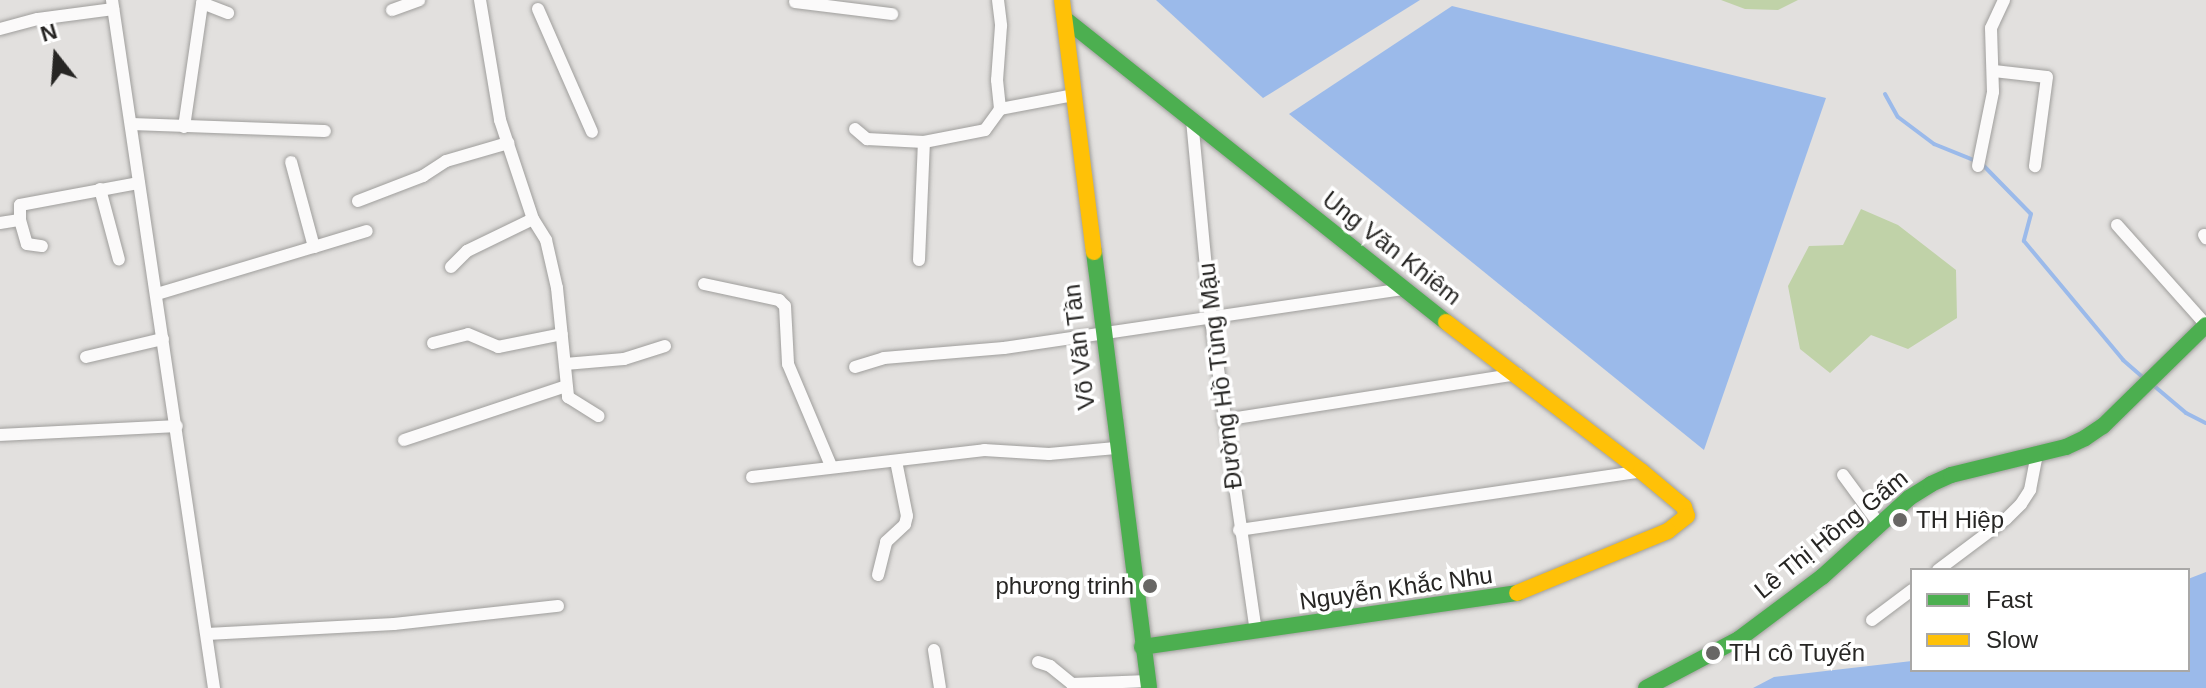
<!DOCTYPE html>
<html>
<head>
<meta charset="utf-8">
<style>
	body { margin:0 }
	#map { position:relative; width:2206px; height:688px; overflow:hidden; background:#e2e0de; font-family:Arial,sans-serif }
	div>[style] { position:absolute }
	.green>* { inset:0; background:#c0d2a8 }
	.water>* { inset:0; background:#9bbaea }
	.stream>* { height:4px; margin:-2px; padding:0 2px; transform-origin:2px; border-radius:2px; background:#9bbaea }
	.roads { filter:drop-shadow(0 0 2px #9f9e9c) drop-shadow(0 0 2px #9f9e9c) }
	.street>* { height:12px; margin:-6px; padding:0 6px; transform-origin:6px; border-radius:6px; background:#fbfafa }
	.fast>* { height:16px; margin:-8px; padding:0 8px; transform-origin:8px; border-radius:8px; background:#4caf50 }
	.slow>* { height:16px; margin:-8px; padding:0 8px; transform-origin:8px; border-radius:8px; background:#ffc107 }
	.dots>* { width:22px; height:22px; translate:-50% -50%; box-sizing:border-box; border:4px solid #fff; border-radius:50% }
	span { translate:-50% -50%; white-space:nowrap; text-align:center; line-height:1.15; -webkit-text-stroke:7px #fff; paint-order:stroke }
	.street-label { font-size:24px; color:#272624 }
	.poi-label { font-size:24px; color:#272624 }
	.left { translate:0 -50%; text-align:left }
	.right { translate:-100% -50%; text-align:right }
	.legend { position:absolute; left:1910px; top:568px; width:280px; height:104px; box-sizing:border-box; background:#fff; border:2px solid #a9a8a7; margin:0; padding:10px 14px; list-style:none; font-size:24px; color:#272624 }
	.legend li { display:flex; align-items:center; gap:16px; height:40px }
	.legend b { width:40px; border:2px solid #a9a8a7 }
	.north { position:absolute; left:16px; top:16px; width:80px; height:80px; -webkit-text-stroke:6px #fff; paint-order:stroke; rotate:343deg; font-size:22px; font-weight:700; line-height:32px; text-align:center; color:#272624 }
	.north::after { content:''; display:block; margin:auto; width:28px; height:36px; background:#272624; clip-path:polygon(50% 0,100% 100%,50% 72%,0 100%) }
</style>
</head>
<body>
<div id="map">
	<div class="green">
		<div style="clip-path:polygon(1721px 0,1798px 0,1778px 10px,1745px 9px)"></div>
		<div style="clip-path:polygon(1861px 209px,1898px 225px,1956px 270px,1957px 318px,1908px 349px,1871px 335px,1830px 373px,1800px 349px,1788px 286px,1809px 246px,1843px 245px)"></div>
	</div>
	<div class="water">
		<div style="clip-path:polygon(1156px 0,1420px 0,1263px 98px)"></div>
		<div style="clip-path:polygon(1452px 6px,1826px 98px,1704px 450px,1289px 114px)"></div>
		<div style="clip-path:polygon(2206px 572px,2206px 688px,1753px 688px,1774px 677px,1912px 661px,1912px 670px,2188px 670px,2188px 579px)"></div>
	</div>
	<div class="stream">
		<div style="left:1885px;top:94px;width:26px;rotate:61deg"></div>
		<div style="left:1898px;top:117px;width:45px;rotate:36.9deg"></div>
		<div style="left:1934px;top:144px;width:51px;rotate:22deg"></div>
		<div style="left:1981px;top:163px;width:71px;rotate:45.6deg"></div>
		<div style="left:2031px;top:214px;width:28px;rotate:105deg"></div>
		<div style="left:2024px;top:241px;width:155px;rotate:50.2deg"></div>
		<div style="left:2123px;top:360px;width:30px;rotate:41deg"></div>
		<div style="left:2153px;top:385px;width:43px;rotate:40.3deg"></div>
		<div style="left:2186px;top:413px;width:22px;rotate:27deg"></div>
	</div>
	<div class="roads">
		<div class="street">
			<div style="left:112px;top:0;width:696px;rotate:81.57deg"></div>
			<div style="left:480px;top:0;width:122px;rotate:80.5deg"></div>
			<div style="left:500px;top:120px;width:104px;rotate:71.6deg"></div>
			<div style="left:533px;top:219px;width:25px;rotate:58deg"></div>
			<div style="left:546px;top:240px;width:49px;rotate:77.1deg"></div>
			<div style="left:557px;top:288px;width:110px;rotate:84.2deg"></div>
			<div style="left:568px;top:397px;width:36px;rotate:32deg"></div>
			<div style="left:998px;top:0;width:26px;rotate:83deg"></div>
			<div style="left:1001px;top:26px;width:54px;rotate:94.2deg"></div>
			<div style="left:997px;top:80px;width:29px;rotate:84deg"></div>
			<div style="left:795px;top:2px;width:98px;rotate:7.1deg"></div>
			<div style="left:538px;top:9px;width:134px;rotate:66.3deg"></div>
			<div style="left:392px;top:10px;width:29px;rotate:-20deg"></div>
			<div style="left:0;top:29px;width:39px;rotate:-15deg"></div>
			<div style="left:38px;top:19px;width:76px;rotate:-7.6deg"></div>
			<div style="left:1994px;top:71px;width:53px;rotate:6.5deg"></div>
			<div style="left:2047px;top:77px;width:90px;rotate:97.7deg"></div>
			<div style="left:1192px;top:120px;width:201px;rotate:84.6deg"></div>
			<div style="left:1211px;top:320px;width:314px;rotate:81.8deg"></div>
			<div style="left:131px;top:124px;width:194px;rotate:2.1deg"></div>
			<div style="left:184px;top:127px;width:125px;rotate:-81.7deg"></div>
			<div style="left:202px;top:3px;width:28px;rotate:21deg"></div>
			<div style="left:855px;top:129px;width:16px;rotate:40deg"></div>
			<div style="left:867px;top:139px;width:57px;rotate:3deg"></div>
			<div style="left:1978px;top:166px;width:76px;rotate:-78.5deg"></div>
			<div style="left:1993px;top:92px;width:64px;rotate:-91.8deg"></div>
			<div style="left:1991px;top:28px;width:31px;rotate:-65deg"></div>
			<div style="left:100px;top:189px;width:73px;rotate:75deg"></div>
			<div style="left:358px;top:201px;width:70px;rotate:-21deg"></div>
			<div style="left:423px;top:176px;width:27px;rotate:-33deg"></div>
			<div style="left:446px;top:161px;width:65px;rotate:-16.2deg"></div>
			<div style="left:20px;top:220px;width:25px;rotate:74deg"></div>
			<div style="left:27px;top:244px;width:15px;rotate:8deg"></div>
			<div style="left:0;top:223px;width:20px;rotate:-9deg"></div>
			<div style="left:20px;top:220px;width:15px;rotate:-90deg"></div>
			<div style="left:20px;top:205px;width:121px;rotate:-10.5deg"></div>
			<div style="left:2117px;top:225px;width:134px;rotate:48.3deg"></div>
			<div style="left:2204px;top:235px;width:4px;rotate:56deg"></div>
			<div style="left:314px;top:247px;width:55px;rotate:-16.8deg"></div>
			<div style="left:919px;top:260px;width:118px;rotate:-87.6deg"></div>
			<div style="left:924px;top:142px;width:62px;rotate:-11.1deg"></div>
			<div style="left:985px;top:130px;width:26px;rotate:-54deg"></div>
			<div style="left:1000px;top:109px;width:75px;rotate:-10.7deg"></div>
			<div style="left:451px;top:267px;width:23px;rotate:-45deg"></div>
			<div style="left:467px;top:251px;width:73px;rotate:-25.9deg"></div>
			<div style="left:704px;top:284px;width:77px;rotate:12deg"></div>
			<div style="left:779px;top:300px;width:8px;rotate:45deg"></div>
			<div style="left:785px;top:306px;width:58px;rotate:87deg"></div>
			<div style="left:788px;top:364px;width:111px;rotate:67.1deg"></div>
			<div style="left:157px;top:294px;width:164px;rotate:-16.7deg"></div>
			<div style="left:314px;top:247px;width:88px;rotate:-105.1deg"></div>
			<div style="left:433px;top:343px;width:36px;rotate:-14deg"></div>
			<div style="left:468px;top:334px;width:33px;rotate:23deg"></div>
			<div style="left:498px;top:347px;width:65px;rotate:-11.5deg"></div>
			<div style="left:86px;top:357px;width:79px;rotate:-13.2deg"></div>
			<div style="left:565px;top:364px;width:59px;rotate:-4.8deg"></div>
			<div style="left:624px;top:359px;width:43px;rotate:-17.6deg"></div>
			<div style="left:855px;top:367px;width:30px;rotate:-17deg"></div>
			<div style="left:884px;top:358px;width:120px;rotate:-4.8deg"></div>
			<div style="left:1004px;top:348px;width:403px;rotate:-8.4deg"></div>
			<div style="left:1224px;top:420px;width:297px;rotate:-8.9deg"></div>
			<div style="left:0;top:435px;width:177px;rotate:-2.9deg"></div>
			<div style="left:404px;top:440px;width:171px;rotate:-18.4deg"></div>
			<div style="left:1843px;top:475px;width:61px;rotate:53.7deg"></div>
			<div style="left:752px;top:477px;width:234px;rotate:-6.6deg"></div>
			<div style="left:984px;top:450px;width:65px;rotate:3.5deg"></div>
			<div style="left:1049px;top:454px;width:67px;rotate:-5.1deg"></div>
			<div style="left:1239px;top:530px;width:406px;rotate:-8.3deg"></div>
			<div style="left:1938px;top:570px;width:85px;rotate:-36.9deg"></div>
			<div style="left:2006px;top:519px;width:21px;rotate:-45deg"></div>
			<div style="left:2021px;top:504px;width:17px;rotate:-57deg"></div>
			<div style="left:2030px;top:490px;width:37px;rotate:-79deg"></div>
			<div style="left:878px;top:575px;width:34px;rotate:-76deg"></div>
			<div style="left:886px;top:542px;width:26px;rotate:-43deg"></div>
			<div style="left:905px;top:524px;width:8px;rotate:-76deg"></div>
			<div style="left:907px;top:516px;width:56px;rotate:-101.3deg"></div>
			<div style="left:1872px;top:620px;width:50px;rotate:-36.9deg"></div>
			<div style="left:207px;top:634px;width:187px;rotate:-3.1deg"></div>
			<div style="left:394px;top:624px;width:165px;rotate:-6.3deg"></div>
			<div style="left:934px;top:650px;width:38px;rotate:81deg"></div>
			<div style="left:1038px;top:662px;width:13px;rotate:18deg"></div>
			<div style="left:1050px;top:666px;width:28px;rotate:39deg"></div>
			<div style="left:1072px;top:684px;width:76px;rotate:-2.3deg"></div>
		</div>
		<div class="fast">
			<div style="left:1065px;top:19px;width:487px;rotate:38.5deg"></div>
			<div style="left:1094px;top:252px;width:439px;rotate:82.8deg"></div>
			<div style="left:1142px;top:647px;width:379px;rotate:-8.2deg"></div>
			<div style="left:1646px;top:688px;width:105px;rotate:-27.8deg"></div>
			<div style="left:1739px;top:639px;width:104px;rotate:-36.8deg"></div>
			<div style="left:1822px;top:577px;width:118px;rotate:-42.2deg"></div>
			<div style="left:1909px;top:498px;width:26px;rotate:-32deg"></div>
			<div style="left:1931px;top:484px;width:22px;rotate:-24deg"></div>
			<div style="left:1951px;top:475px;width:118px;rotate:-13.7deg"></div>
			<div style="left:2066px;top:447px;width:21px;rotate:-25deg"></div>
			<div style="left:2085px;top:438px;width:22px;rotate:-34deg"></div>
			<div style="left:2103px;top:426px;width:144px;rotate:-44.4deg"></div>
		</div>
		<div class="slow">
			<div style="left:1062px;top:0;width:254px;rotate:82.8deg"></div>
			<div style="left:1446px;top:322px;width:245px;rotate:37.4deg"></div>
			<div style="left:1641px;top:471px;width:56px;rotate:39.9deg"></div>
			<div style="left:1684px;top:507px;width:9px;rotate:72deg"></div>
			<div style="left:1687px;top:516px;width:24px;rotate:142deg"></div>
			<div style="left:1668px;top:531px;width:163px;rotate:157.7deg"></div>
		</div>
	</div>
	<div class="dots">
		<div style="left:1900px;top:520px;background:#686765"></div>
		<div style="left:1150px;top:586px;background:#686765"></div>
		<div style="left:1713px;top:653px;background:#686765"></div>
	</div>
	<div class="street-label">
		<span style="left:1392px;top:248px;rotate:38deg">Ung Văn Khiêm</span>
		<span style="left:1079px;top:347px;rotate:-97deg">Võ Văn Tần</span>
		<span style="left:1220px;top:376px;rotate:-97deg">Đường Hồ Tùng Mậu</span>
		<span style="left:1831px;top:534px;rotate:-39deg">Lê Thị Hồng Gấm</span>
		<span style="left:1396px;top:588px;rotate:-8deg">Nguyễn Khắc Nhu</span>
	</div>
	<div class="poi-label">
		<span class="left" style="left:1916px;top:520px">TH Hiệp</span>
		<span class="right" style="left:1134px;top:586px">phương trinh</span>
		<span class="left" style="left:1729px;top:653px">TH cô Tuyến</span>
	</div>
	<ul class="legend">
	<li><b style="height:10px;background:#4caf50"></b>Fast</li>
	<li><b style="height:10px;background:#ffc107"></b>Slow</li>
	</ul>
	<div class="north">N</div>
</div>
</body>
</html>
